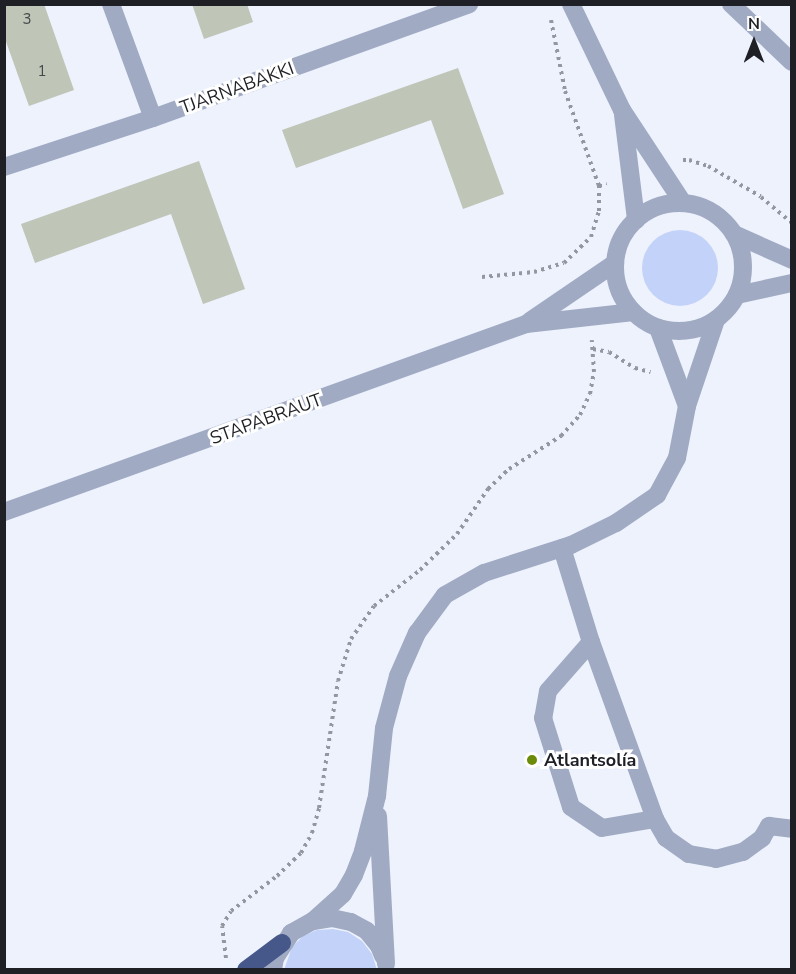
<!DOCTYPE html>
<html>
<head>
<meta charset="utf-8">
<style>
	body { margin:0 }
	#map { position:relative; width:796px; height:974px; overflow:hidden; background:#edf2fd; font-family:"Nunito Sans",sans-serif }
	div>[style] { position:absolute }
	.green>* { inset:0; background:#c3d2f9 }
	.round { border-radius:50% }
	.building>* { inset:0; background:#bfc5b7 }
	.path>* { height:4px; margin-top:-2px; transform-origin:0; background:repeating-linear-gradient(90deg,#93979f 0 3px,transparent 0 7.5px) }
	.minor>* { height:18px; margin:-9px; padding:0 9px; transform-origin:9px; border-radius:9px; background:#a0aac3 }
	.minor>.ring { margin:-9px; padding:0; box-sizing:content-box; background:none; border:18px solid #a0aac3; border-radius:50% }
	.highway>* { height:18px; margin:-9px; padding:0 9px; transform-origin:9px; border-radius:9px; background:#46588a }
	.dots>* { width:16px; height:16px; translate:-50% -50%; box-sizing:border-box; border:3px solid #fff; border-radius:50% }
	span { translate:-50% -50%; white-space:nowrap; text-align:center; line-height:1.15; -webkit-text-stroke:6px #fff; paint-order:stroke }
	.number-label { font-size:15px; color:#46494a }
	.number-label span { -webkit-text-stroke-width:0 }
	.street-label { font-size:18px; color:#1e2025 }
	.poi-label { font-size:18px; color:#1e2025; font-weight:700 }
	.left { translate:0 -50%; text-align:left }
	.frame { position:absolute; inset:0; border:6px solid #1e2025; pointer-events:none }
	.north { position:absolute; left:724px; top:12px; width:60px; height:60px; -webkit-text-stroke:4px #fff; paint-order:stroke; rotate:0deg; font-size:16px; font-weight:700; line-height:24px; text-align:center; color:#1e2025 }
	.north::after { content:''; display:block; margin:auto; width:21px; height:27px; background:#1e2025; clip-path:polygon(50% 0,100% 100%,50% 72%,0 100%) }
</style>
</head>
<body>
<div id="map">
	<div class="green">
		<div class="round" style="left:642px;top:230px;width:76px;height:76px"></div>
		<div style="clip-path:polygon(333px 929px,348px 932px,362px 941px,372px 954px,377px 970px,284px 970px,292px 947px,303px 936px,317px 930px)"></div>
	</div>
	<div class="building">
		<div style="clip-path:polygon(4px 4px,44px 4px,74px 90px,29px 106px,4px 36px)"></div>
		<div style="clip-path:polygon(192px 4px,247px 4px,253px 22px,204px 39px)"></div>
		<div style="clip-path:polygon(458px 68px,504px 194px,463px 209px,431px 120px,296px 168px,282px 130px)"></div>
		<div style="clip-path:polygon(199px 161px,245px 289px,203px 304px,171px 214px,35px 263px,21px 224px)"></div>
	</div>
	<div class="path">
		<div style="left:551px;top:20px;width:72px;rotate:78.8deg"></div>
		<div style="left:565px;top:91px;width:101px;rotate:70.3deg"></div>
		<div style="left:683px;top:160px;width:6px"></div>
		<div style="left:689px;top:160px;width:20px;rotate:18deg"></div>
		<div style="left:708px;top:166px;width:22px;rotate:30deg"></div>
		<div style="left:727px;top:177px;width:39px;rotate:30deg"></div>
		<div style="left:761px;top:197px;width:40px;rotate:40deg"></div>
		<div style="left:482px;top:277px;width:52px;rotate:-5.5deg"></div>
		<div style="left:534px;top:272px;width:31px;rotate:-17deg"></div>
		<div style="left:564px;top:263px;width:37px;rotate:-44deg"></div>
		<div style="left:591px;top:237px;width:27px;rotate:-73deg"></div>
		<div style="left:599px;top:211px;width:25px;rotate:-90deg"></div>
		<div style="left:599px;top:186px;width:8px;rotate:-14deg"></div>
		<div style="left:593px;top:349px;width:16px;rotate:11deg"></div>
		<div style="left:609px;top:352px;width:31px;rotate:32deg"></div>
		<div style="left:635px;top:368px;width:16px;rotate:15deg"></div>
		<div style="left:226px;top:958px;width:32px;rotate:-97deg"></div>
		<div style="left:222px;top:926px;width:17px;rotate:-59deg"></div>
		<div style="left:231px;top:911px;width:58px;rotate:-37.3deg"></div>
		<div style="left:277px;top:876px;width:33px;rotate:-44deg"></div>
		<div style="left:301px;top:853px;width:23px;rotate:-61deg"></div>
		<div style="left:312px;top:833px;width:26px;rotate:-74deg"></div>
		<div style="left:319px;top:808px;width:128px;rotate:-81.5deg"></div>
		<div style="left:338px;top:681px;width:44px;rotate:-72.8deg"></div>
		<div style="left:351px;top:639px;width:40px;rotate:-55.1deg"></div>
		<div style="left:374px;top:606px;width:58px;rotate:-38deg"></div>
		<div style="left:420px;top:570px;width:52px;rotate:-44.2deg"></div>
		<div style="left:457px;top:534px;width:55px;rotate:-55.4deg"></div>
		<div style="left:488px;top:489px;width:29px;rotate:-44deg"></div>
		<div style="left:509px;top:469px;width:62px;rotate:-32.4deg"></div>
		<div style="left:561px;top:436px;width:28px;rotate:-48deg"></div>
		<div style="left:580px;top:415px;width:23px;rotate:-65deg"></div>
		<div style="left:590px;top:394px;width:22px;rotate:-80deg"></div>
		<div style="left:594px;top:372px;width:32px;rotate:-94deg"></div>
	</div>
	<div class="minor">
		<div style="left:111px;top:4px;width:121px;rotate:69.8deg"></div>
		<div style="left:571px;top:4px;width:118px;rotate:64.3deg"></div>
		<div style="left:622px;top:110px;width:111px;rotate:56.7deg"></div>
		<div style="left:731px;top:4px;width:84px;rotate:43.6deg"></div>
		<div style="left:623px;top:115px;width:106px;rotate:82.9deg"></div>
		<div style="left:4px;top:167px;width:157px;rotate:-18.2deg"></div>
		<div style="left:153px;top:118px;width:336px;rotate:-19.8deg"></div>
		<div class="ring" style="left:615px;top:203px;width:110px;height:110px"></div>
		<div style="left:734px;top:234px;width:64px;rotate:24.1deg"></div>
		<div style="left:737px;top:295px;width:56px;rotate:-12.3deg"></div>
		<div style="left:530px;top:321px;width:103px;rotate:-34.3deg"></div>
		<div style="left:658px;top:328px;width:83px;rotate:69.6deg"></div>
		<div style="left:4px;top:512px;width:555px;rotate:-19.81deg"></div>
		<div style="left:526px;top:324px;width:108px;rotate:-6.4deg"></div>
		<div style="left:562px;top:548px;width:98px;rotate:72.9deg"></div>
		<div style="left:591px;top:642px;width:188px;rotate:70.1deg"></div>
		<div style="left:655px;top:819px;width:22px;rotate:60deg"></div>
		<div style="left:666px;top:838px;width:28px;rotate:35deg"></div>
		<div style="left:689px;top:854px;width:27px;rotate:10deg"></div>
		<div style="left:716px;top:859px;width:28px;rotate:-15deg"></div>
		<div style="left:743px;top:852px;width:24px;rotate:-36deg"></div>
		<div style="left:762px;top:838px;width:14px;rotate:-60deg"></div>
		<div style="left:769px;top:826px;width:23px;rotate:7deg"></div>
		<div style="left:591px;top:642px;width:65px;rotate:131.3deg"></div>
		<div style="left:548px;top:691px;width:27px;rotate:100deg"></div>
		<div style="left:543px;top:718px;width:93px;rotate:72.5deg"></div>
		<div style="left:571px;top:807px;width:37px;rotate:34deg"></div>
		<div style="left:602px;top:828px;width:54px;rotate:-9.6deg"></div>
		<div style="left:378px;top:816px;width:148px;rotate:86.9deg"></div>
		<div style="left:313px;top:921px;width:40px;rotate:-42deg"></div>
		<div style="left:343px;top:894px;width:22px;rotate:-60deg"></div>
		<div style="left:354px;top:875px;width:26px;rotate:-69deg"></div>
		<div style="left:363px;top:851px;width:57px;rotate:-75.7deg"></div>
		<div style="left:377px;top:796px;width:68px;rotate:-84.1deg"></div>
		<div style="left:384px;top:728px;width:54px;rotate:-74.9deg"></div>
		<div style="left:398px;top:676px;width:47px;rotate:-66.2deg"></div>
		<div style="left:417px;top:633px;width:47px;rotate:-53.6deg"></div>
		<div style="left:445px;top:595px;width:45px;rotate:-29.4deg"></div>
		<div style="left:484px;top:573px;width:91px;rotate:-17.8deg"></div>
		<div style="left:571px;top:545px;width:50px;rotate:-26.1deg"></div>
		<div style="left:616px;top:523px;width:50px;rotate:-34.3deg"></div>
		<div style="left:657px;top:495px;width:42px;rotate:-61.6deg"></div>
		<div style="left:677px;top:458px;width:53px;rotate:-79.1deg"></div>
		<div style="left:687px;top:406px;width:91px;rotate:-71.4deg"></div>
		<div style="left:273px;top:970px;width:12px;rotate:-81deg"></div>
		<div style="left:275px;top:958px;width:30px;rotate:-57deg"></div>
		<div style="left:291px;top:933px;width:25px;rotate:-29deg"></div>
		<div style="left:313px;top:921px;width:19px;rotate:-9deg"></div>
		<div style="left:332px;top:918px;width:19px;rotate:12deg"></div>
		<div style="left:351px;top:922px;width:18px;rotate:29deg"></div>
		<div style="left:367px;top:931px;width:19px;rotate:51deg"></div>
		<div style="left:379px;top:946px;width:11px;rotate:68deg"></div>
	</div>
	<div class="highway">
		<div style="left:246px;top:970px;width:45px;rotate:-36.9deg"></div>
	</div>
	<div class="dots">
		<div style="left:532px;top:760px;background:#6c8b09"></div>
	</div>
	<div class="number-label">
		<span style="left:27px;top:20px">3</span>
		<span style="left:42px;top:72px">1</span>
	</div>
	<div class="street-label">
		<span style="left:237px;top:88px;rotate:-20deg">TJARNABAKKI</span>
		<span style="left:266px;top:419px;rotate:-20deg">STAPABRAUT</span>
	</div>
	<div class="poi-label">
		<span class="left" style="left:544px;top:760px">Atlantsolía</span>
	</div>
	<div class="frame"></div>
	<div class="north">N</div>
</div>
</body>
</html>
